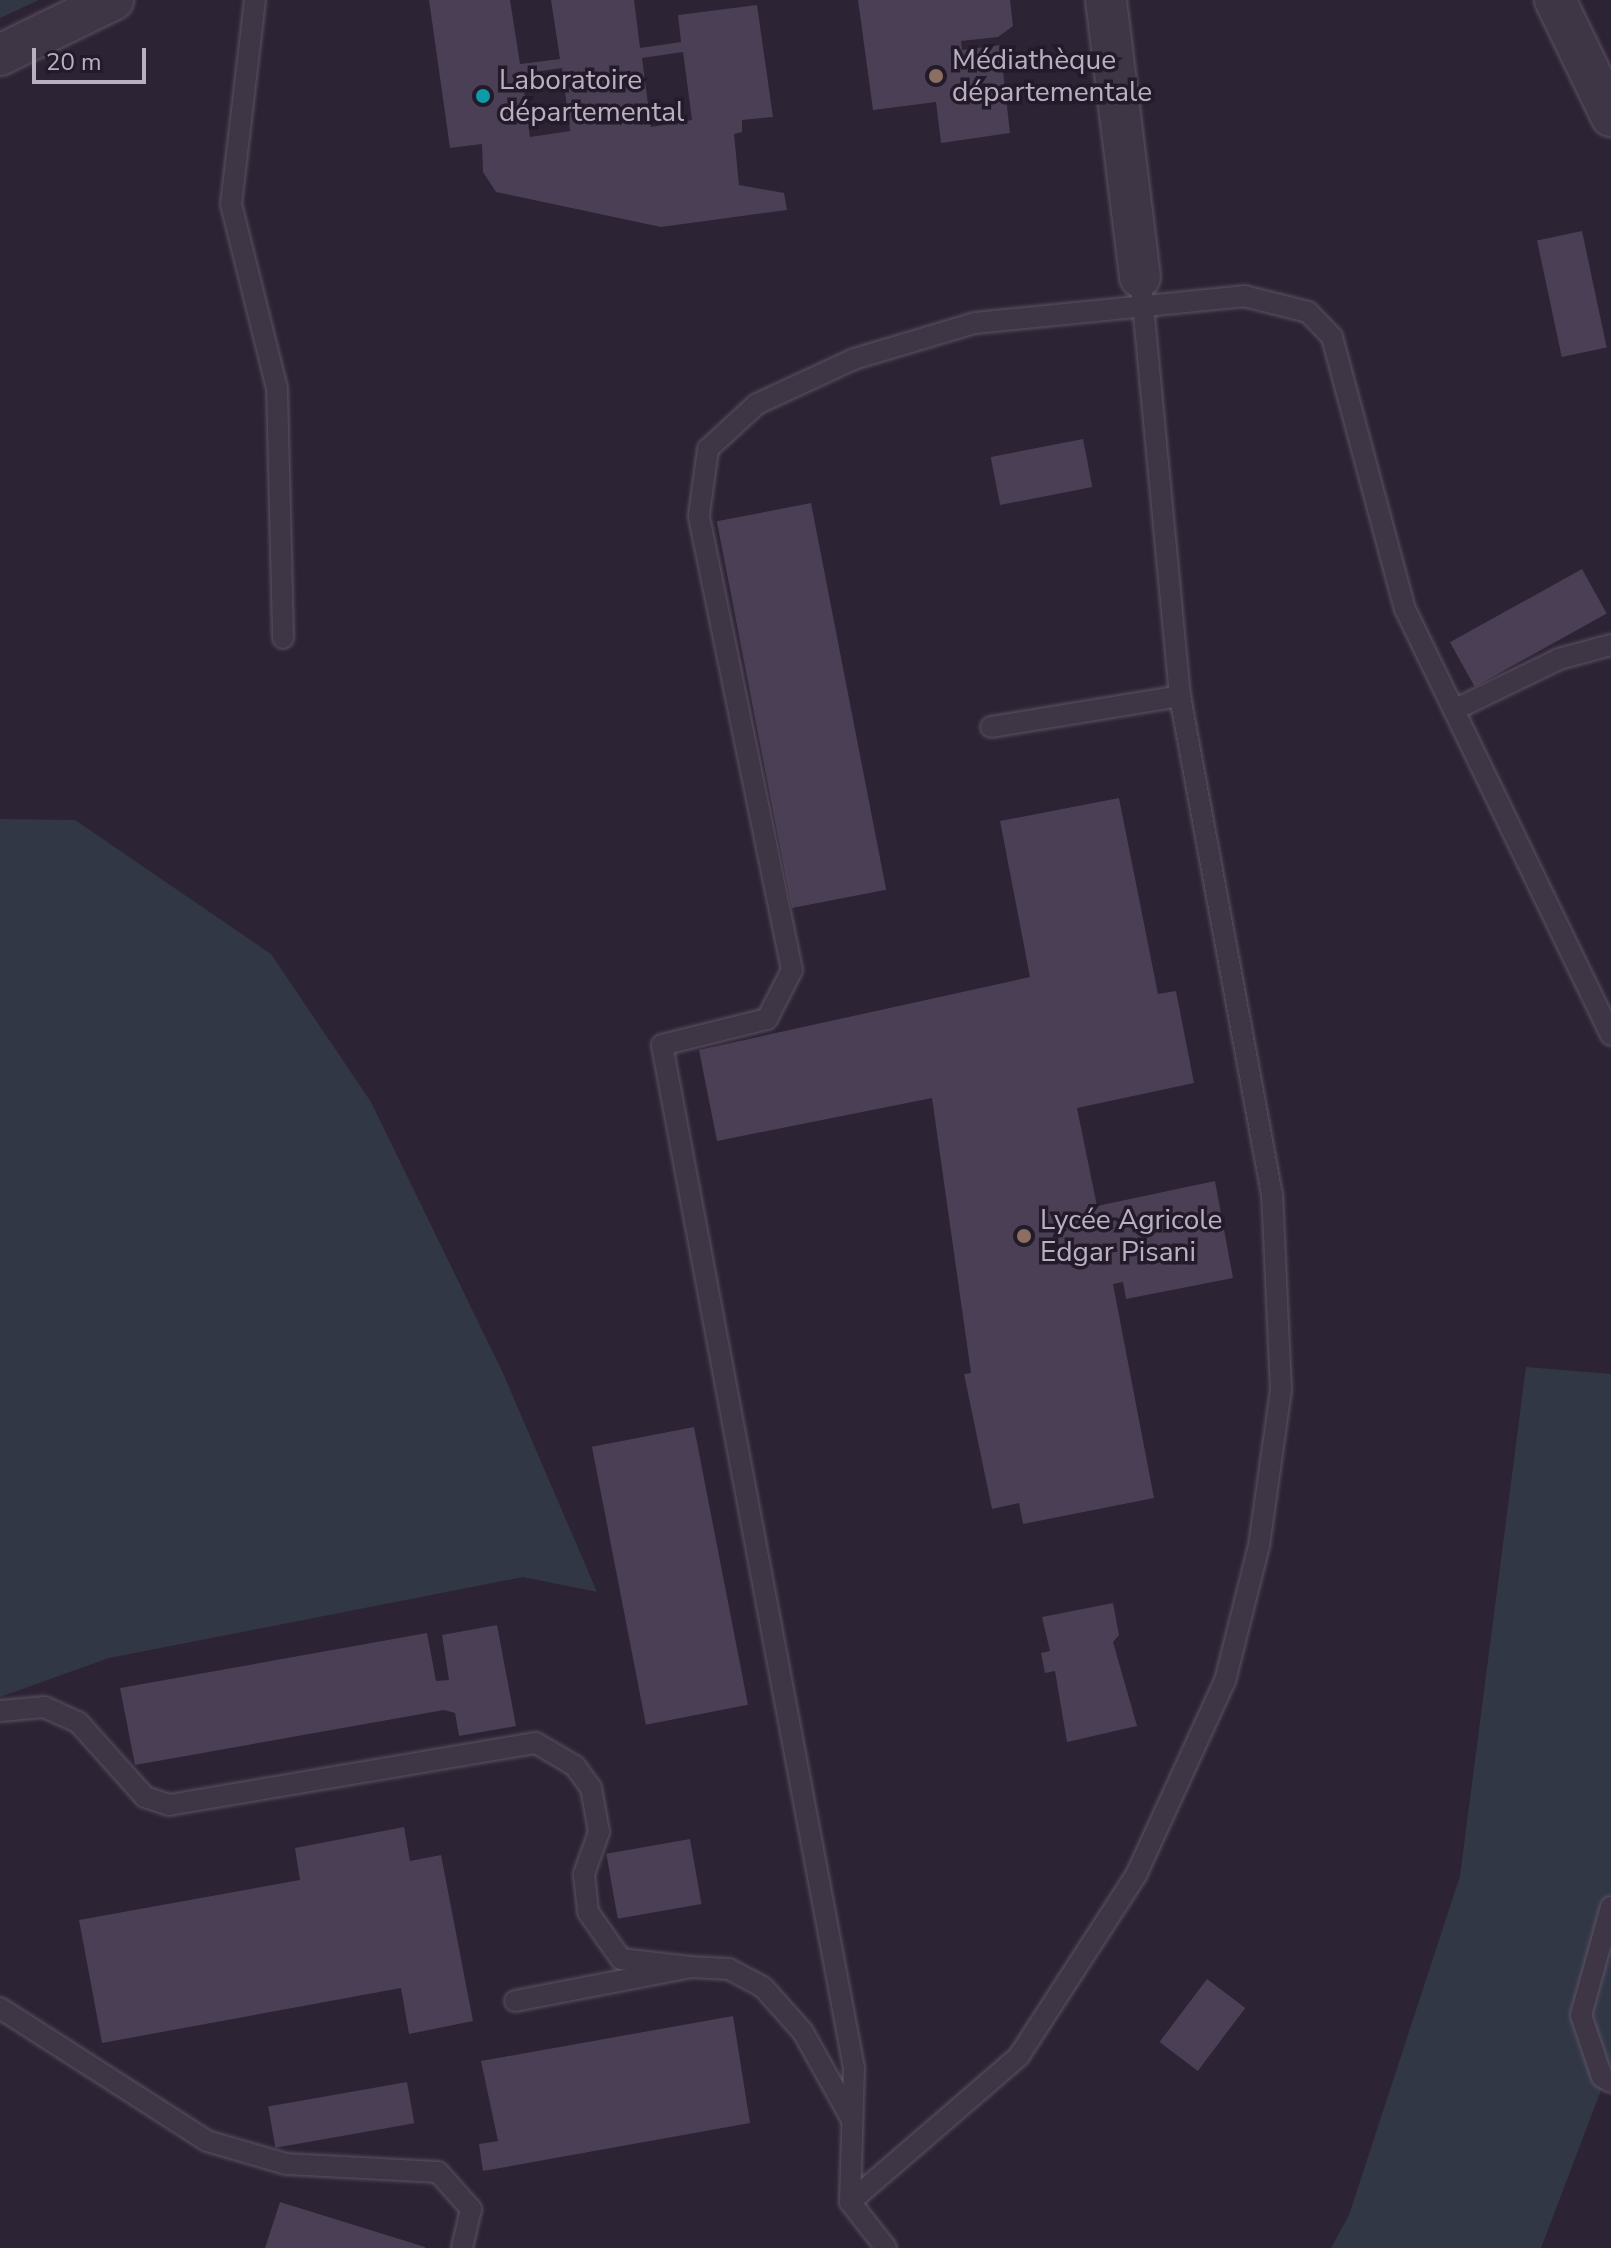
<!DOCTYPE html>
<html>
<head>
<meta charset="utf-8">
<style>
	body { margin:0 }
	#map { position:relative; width:1611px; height:2248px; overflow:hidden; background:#2c2334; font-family:"Nunito Sans",sans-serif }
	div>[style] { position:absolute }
	.green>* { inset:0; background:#323746 }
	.building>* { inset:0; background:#4a3f55; transform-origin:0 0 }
	.roads { filter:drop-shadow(0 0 2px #5c5363) drop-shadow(0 0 2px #5c5363) }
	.service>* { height:20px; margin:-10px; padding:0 10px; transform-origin:10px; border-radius:10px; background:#3e3645 }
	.minor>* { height:40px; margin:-20px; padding:0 20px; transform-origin:20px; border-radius:20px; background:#3e3645 }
	.dots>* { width:22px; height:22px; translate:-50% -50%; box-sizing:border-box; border:4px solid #231b2a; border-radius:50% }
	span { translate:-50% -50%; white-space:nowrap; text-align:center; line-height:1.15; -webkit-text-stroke:7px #231b2a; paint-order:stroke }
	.poi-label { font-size:28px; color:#bab0c2 }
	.left { translate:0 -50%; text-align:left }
	.scale { position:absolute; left:32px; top:48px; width:114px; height:36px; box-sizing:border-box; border:4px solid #bab0c2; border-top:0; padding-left:10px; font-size:24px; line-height:28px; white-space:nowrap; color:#bab0c2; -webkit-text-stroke:6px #231b2a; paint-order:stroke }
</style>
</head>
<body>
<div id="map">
	<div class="green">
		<div style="clip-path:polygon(0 0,39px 0,0 18px)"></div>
		<div style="clip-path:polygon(0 819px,75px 820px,271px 954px,371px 1102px,502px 1371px,597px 1592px,523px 1577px,109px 1658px,0 1697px)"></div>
		<div style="clip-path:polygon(1526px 1367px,1611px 1374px,1611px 2064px,1541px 2248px,1331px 2248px,1349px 2215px,1460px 1876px)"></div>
	</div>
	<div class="building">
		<div style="clip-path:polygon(evenodd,429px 0,510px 0,520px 64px,560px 59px,551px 0,634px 0,640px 48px,681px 42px,678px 15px,757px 5px,773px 117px,742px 120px,742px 132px,734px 134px,739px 185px,784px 193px,787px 210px,661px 227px,496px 192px,483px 172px,482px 144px,450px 148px,429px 0,683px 52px,692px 120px,651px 127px,642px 58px,683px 52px,429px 0,562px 68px,570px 131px,530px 137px,522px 74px,562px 68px)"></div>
		<div style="clip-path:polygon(858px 0,1010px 0,1013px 26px,998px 37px,961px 41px,962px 50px,1000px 45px,1010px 133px,941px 143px,936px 102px,873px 110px)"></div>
		<div style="left:1582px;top:231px;width:119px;height:46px;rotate:78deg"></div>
		<div style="left:1083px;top:439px;width:49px;height:94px;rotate:79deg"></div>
		<div style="left:811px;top:503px;width:394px;height:96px;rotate:79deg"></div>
		<div style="left:1582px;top:569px;width:51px;height:151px;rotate:61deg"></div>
		<div style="clip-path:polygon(1119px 798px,1158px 994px,1176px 991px,1194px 1083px,1077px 1108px,1097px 1206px,1215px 1181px,1233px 1278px,1126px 1299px,1123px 1282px,1113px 1284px,1154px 1498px,1023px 1524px,1019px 1503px,992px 1509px,964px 1374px,971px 1373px,932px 1098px,717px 1141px,699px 1050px,1030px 977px,1000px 821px)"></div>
		<div style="left:694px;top:1427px;width:283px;height:104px;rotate:79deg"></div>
		<div style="clip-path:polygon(1113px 1603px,1119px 1635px,1113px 1642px,1137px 1726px,1067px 1742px,1055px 1671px,1045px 1673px,1041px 1653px,1050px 1651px,1042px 1617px)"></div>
		<div style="clip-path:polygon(497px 1625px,516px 1726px,459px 1736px,455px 1713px,444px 1710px,135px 1765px,120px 1688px,427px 1633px,436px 1681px,449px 1680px,442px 1635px)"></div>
		<div style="clip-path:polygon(404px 1827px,410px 1861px,441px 1855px,473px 2021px,409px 2034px,401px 1988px,102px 2043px,79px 1920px,300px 1880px,295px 1848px)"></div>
		<div style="left:690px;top:1839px;width:66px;height:85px;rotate:80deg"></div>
		<div style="left:1207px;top:1979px;width:48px;height:79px;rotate:37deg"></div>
		<div style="clip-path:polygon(733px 2016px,750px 2123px,483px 2171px,479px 2144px,498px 2141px,481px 2061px)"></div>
		<div style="left:407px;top:2082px;width:42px;height:141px;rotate:80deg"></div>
		<div style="clip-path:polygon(280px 2202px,425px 2247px,425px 2248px,265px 2248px)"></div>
	</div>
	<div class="roads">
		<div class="service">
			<div style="left:255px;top:0;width:205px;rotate:96.7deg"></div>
			<div style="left:231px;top:204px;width:190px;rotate:76deg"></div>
			<div style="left:277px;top:388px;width:250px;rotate:88.6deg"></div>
			<div style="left:1454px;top:710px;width:117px;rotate:-25.9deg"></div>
			<div style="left:1559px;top:659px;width:54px;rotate:-15.1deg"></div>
			<div style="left:991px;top:727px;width:192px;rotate:-9.3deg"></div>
			<div style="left:0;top:1711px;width:44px;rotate:-5.2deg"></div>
			<div style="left:44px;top:1707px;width:37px;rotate:24deg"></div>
			<div style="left:78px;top:1722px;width:101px;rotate:48.2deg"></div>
			<div style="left:145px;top:1797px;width:25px;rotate:18deg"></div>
			<div style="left:169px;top:1805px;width:372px;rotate:-9.6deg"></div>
			<div style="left:536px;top:1743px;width:45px;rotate:30.5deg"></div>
			<div style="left:575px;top:1766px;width:27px;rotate:54deg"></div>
			<div style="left:591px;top:1788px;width:45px;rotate:79.7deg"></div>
			<div style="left:599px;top:1832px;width:45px;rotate:109.7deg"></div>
			<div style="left:584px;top:1874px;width:38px;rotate:84deg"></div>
			<div style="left:588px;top:1912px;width:57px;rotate:54.9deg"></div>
			<div style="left:621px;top:1959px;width:70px;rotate:6.5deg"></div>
			<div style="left:1611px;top:1907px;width:112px;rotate:105.5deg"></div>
			<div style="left:1581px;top:2015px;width:65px;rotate:71.3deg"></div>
			<div style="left:1602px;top:2077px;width:10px;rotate:29deg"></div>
			<div style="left:515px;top:2001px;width:179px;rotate:-10.9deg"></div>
			<div style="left:691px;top:1967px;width:38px;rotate:3deg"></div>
			<div style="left:729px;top:1969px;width:38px;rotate:28deg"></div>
			<div style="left:763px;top:1987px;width:60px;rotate:48.4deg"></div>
			<div style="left:803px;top:2032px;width:101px;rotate:60.9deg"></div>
			<div style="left:0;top:2008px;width:246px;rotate:32.7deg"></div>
			<div style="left:207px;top:2141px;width:82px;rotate:16.2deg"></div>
			<div style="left:286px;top:2164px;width:152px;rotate:3deg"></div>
			<div style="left:438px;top:2172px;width:50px;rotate:48.3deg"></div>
			<div style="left:471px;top:2209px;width:40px;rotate:103deg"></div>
			<div style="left:850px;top:2202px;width:134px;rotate:-88.3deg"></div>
			<div style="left:854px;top:2068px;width:1041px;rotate:-100.63deg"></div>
			<div style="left:662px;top:1045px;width:108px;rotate:-13.9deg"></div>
			<div style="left:767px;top:1019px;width:55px;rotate:-63deg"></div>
			<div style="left:792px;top:970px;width:464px;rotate:-101.6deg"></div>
			<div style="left:699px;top:515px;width:67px;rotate:-82.2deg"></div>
			<div style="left:708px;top:449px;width:67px;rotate:-42.6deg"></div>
			<div style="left:757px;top:404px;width:107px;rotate:-24.9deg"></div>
			<div style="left:854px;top:359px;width:126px;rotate:-16.6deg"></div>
			<div style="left:975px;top:323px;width:270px;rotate:-5.7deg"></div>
			<div style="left:1244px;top:296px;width:66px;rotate:14deg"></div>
			<div style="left:1308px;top:312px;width:35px;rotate:46deg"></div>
			<div style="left:1332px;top:337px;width:282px;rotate:75deg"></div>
			<div style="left:1405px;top:609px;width:473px;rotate:64.2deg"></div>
			<div style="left:886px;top:2248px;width:58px;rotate:-128deg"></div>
			<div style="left:850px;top:2202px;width:223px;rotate:-40.8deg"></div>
			<div style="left:1019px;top:2056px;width:216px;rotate:-57.1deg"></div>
			<div style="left:1136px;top:1875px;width:213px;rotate:-65.4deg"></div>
			<div style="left:1225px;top:1681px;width:139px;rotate:-75.9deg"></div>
			<div style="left:1259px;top:1546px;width:158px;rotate:-82deg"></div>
			<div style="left:1281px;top:1390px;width:195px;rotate:-92.6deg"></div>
			<div style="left:1272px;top:1195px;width:507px;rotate:-100.45deg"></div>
			<div style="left:1180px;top:696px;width:403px;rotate:-95.4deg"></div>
		</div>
		<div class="minor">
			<div style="left:1106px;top:0;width:279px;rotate:83deg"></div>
			<div style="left:1555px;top:0;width:129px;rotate:64.2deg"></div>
			<div style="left:0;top:55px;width:126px;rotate:-26deg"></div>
		</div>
	</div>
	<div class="dots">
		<div style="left:936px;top:76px;background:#8d6e63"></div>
		<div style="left:483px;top:96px;background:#0f9aa8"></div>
		<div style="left:1024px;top:1236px;background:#8d6e63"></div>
	</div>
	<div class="poi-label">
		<span class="left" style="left:952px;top:76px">Médiathèque<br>départementale</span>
		<span class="left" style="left:499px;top:96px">Laboratoire<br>départemental</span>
		<span class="left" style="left:1040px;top:1236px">Lycée Agricole<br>Edgar Pisani</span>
	</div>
	<div class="scale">20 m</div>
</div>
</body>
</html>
